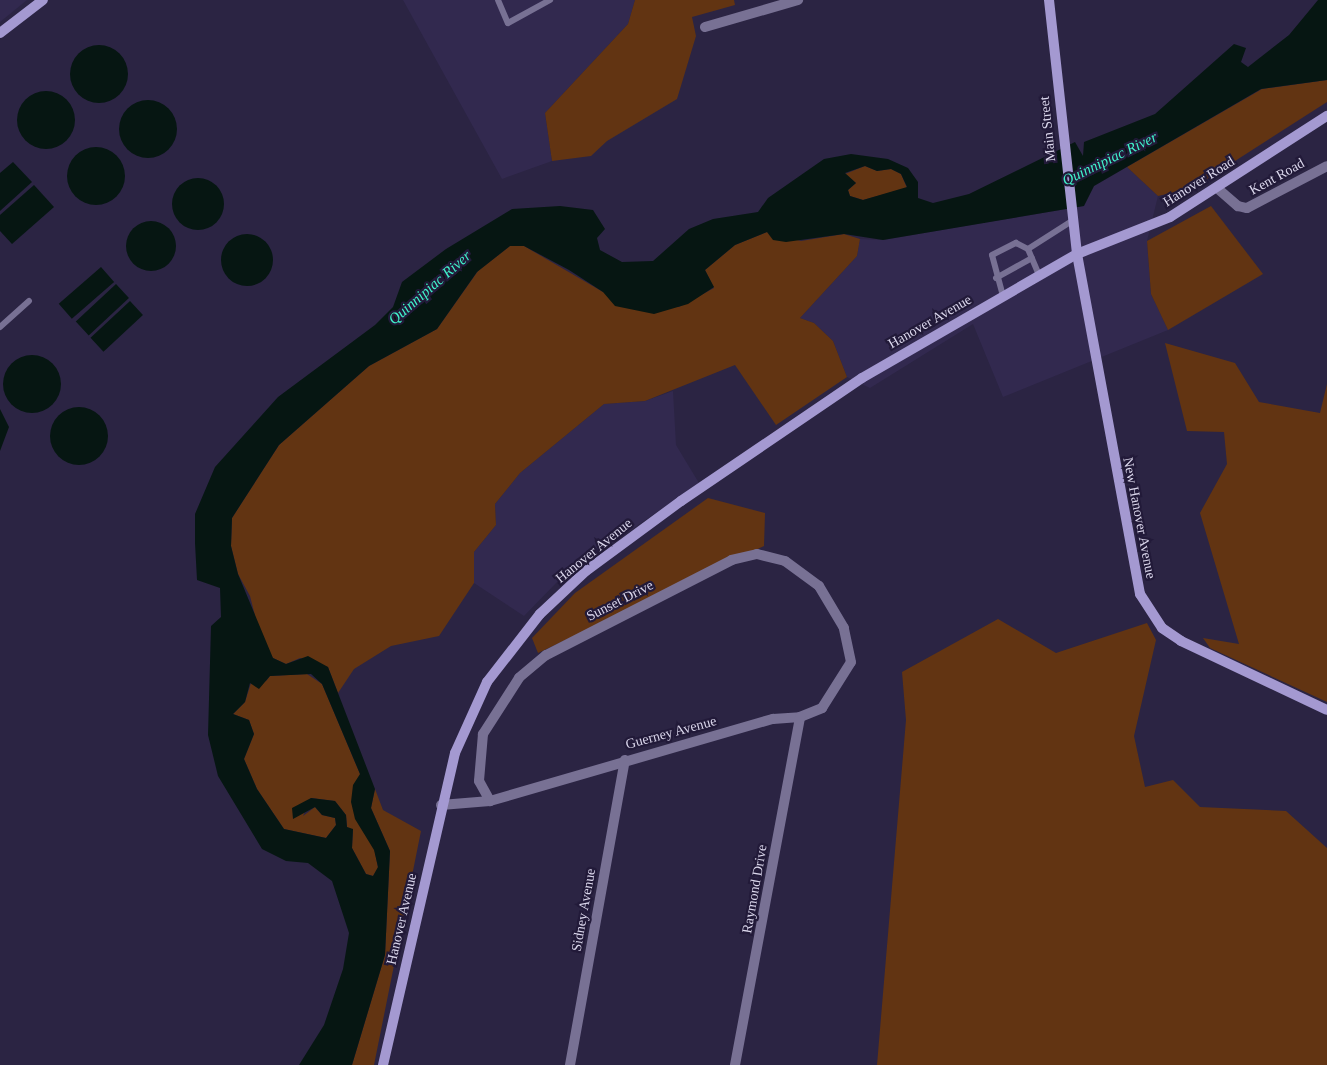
<!DOCTYPE html>
<html>
<head>
<meta charset="utf-8">
<style>
	body { margin:0 }
	#map { position:relative; width:1327px; height:1065px; overflow:hidden; background:#2b2443; font-family:Georgia,serif }
	div>[style] { position:absolute }
	.built>* { inset:0; background:#32294f }
	.green>* { inset:0; background:#623412 }
	.water>* { inset:0; background:#061612; transform-origin:0 0 }
	.round { border-radius:50% }
	.lane>* { height:6px; margin:-3px; padding:0 3px; transform-origin:3px; border-radius:3px; background:#787194 }
	.street>* { height:10px; margin:-5px; padding:0 5px; transform-origin:5px; border-radius:5px; background:#787194 }
	.secondary>* { height:10px; margin:-5px; padding:0 5px; transform-origin:5px; border-radius:5px; background:#a499d1 }
	span { translate:-50% -50%; white-space:nowrap; text-align:center; line-height:1.15; -webkit-text-stroke:4.5px #221a39; paint-order:stroke }
	.street-label { font-size:14px; color:#dbd7ec }
	.water-label { font-size:15px; color:#40f3cb; font-style:italic }
</style>
</head>
<body>
<div id="map">
	<div class="built">
		<div style="clip-path:polygon(0 0,27px 0,0 22px)"></div>
		<div style="clip-path:polygon(403px 0,635px 0,628px 24px,545px 113px,552px 161px,502px 179px)"></div>
		<div style="clip-path:polygon(1127px 167px,1158px 196px,1147px 241px,1151px 294px,1168px 330px,1003px 397px,973px 324px,870px 388px,847px 377px,833px 341px,814px 323px,800px 318px,857px 256px,860px 239px,883px 240px,1083px 206px,1094px 186px)"></div>
		<div style="clip-path:polygon(673px 391px,676px 445px,699px 483px,560px 579px,524px 616px,474px 583px,474px 552px,496px 525px,495px 504px,520px 473px,604px 404px,645px 401px)"></div>
	</div>
	<div class="green">
		<div style="clip-path:polygon(635px 0,734px 0,735px 5px,692px 17px,696px 36px,677px 99px,607px 141px,591px 156px,552px 161px,545px 113px,628px 24px)"></div>
		<div style="clip-path:polygon(1327px 80px,1327px 102px,1193px 188px,1158px 196px,1127px 167px,1262px 89px)"></div>
		<div style="clip-path:polygon(865px 166px,877px 171px,891px 169px,901px 174px,907px 188px,863px 200px,850px 196px,848px 190px,856px 183px,845px 174px)"></div>
		<div style="clip-path:polygon(1211px 206px,1263px 274px,1168px 330px,1151px 294px,1147px 241px)"></div>
		<div style="clip-path:polygon(767px 232px,801px 241px,844px 234px,860px 239px,857px 256px,800px 318px,814px 323px,833px 341px,847px 377px,776px 425px,735px 365px,645px 401px,604px 404px,520px 473px,495px 504px,496px 525px,474px 552px,474px 583px,439px 636px,391px 646px,354px 669px,338px 693px,328px 667px,300px 658px,286px 664px,273px 658px,262px 643px,250px 596px,238px 574px,231px 546px,232px 518px,279px 445px,369px 366px,437px 329px,478px 271px,510px 246px,524px 246px,603px 292px,679px 307px,714px 288px,705px 270px,735px 245px)"></div>
		<div style="clip-path:polygon(1165px 343px,1235px 363px,1259px 402px,1320px 413px,1327px 384px,1327px 702px,1210px 648px,1203px 638px,1239px 644px,1200px 513px,1227px 464px,1224px 432px,1187px 431px)"></div>
		<div style="clip-path:polygon(708px 498px,765px 513px,764px 546px,538px 653px,532px 638px,575px 593px)"></div>
		<div style="clip-path:polygon(998px 619px,1056px 653px,1147px 623px,1156px 640px,1134px 736px,1145px 787px,1173px 780px,1200px 807px,1286px 811px,1327px 848px,1327px 1065px,877px 1065px,906px 720px,902px 672px)"></div>
		<div style="clip-path:polygon(307px 674px,322px 684px,360px 774px,378px 868px,373px 876px,366px 874px,352px 848px,353px 830px,347px 827px,346px 815px,335px 801px,311px 798px,303px 816px,315px 807px,322px 815px,335px 818px,336px 825px,326px 838px,284px 829px,257px 789px,244px 759px,254px 734px,249px 720px,233px 714px,245px 702px,251px 683px,266px 681px,270px 676px)"></div>
		<div style="clip-path:polygon(375px 789px,383px 810px,421px 831px,374px 1065px,352px 1065px,385px 955px,390px 851px,371px 808px)"></div>
	</div>
	<div class="water">
		<div style="clip-path:polygon(evenodd,1318px 0,1327px 0,1327px 80px,1261px 89px,1094px 186px,1084px 206px,883px 240px,844px 234px,786px 242px,773px 240px,767px 232px,735px 245px,705px 270px,714px 287px,688px 304px,654px 314px,615px 306px,603px 292px,569px 270px,524px 246px,510px 246px,477px 272px,437px 329px,369px 366px,279px 445px,232px 518px,231px 546px,238px 574px,273px 658px,286px 664px,308px 656px,328px 667px,375px 789px,371px 808px,390px 851px,385px 955px,352px 1065px,299px 1065px,324px 1025px,343px 969px,349px 933px,332px 881px,308px 863px,286px 861px,262px 849px,218px 776px,208px 735px,211px 626px,221px 617px,220px 588px,197px 580px,195px 543px,195px 514px,215px 467px,278px 397px,375px 325px,393px 307px,402px 282px,446px 249px,512px 209px,560px 206px,593px 210px,605px 229px,597px 238px,600px 250px,622px 262px,653px 261px,689px 229px,713px 219px,758px 212px,768px 198px,824px 159px,851px 154px,888px 159px,908px 168px,918px 182px,918px 198px,933px 203px,969px 194px,1075px 142px,1083px 156px,1084px 142px,1155px 114px,1234px 44px,1246px 48px,1241px 62px,1248px 67px,1289px 35px,1318px 0,865px 166px,877px 171px,891px 169px,901px 174px,907px 187px,863px 200px,850px 196px,848px 190px,856px 183px,845px 173px,865px 166px,1318px 0,311px 674px,322px 684px,360px 774px,353px 785px,351px 802px,355px 819px,374px 850px,378px 867px,373px 876px,366px 874px,352px 848px,353px 829px,347px 827px,346px 815px,335px 801px,311px 798px,292px 808px,293px 819px,315px 807px,322px 815px,335px 818px,336px 825px,326px 838px,284px 829px,257px 789px,244px 759px,254px 734px,249px 720px,233px 714px,245px 702px,250px 683px,259px 689px,270px 676px,311px 674px)"></div>
		<div class="round" style="left:70px;top:45px;width:58px;height:58px"></div>
		<div class="round" style="left:17px;top:91px;width:58px;height:58px"></div>
		<div class="round" style="left:119px;top:100px;width:58px;height:58px"></div>
		<div class="round" style="left:67px;top:147px;width:58px;height:58px"></div>
		<div style="clip-path:polygon(13px 162px,32px 182px,0 211px,0 173px)"></div>
		<div class="round" style="left:172px;top:178px;width:52px;height:52px"></div>
		<div style="clip-path:polygon(34px 185px,54px 207px,12px 244px,0 231px,0 215px)"></div>
		<div class="round" style="left:126px;top:221px;width:50px;height:50px"></div>
		<div class="round" style="left:221px;top:234px;width:52px;height:52px"></div>
		<div style="left:101px;top:267px;width:20px;height:56px;rotate:49deg"></div>
		<div style="left:116px;top:284px;width:19px;height:55px;rotate:47deg"></div>
		<div style="left:130px;top:301px;width:19px;height:54px;rotate:47deg"></div>
		<div class="round" style="left:3px;top:355px;width:58px;height:58px"></div>
		<div class="round" style="left:50px;top:407px;width:58px;height:58px"></div>
		<div style="clip-path:polygon(0 409px,9px 427px,0 451px)"></div>
	</div>
	<div class="lane">
		<div style="left:498px;top:0;width:25px;rotate:67deg"></div>
		<div style="left:508px;top:23px;width:48px;rotate:-28.7deg"></div>
		<div style="left:1039px;top:275px;width:28px;rotate:-113deg"></div>
		<div style="left:1028px;top:249px;width:52px;rotate:-32.5deg"></div>
		<div style="left:996px;top:278px;width:41px;rotate:-29.1deg"></div>
		<div style="left:1003px;top:296px;width:42px;rotate:-105deg"></div>
		<div style="left:992px;top:255px;width:27px;rotate:-27deg"></div>
		<div style="left:1016px;top:243px;width:13px;rotate:27deg"></div>
		<div style="left:0;top:327px;width:39px;rotate:-42deg"></div>
	</div>
	<div class="street">
		<div style="left:705px;top:27px;width:97px;rotate:-16.2deg"></div>
		<div style="left:1217px;top:188px;width:28px;rotate:41deg"></div>
		<div style="left:1238px;top:206px;width:9px;rotate:13deg"></div>
		<div style="left:1247px;top:208px;width:90px;rotate:-27.7deg"></div>
		<div style="left:441px;top:805px;width:49px;rotate:-4.7deg"></div>
		<div style="left:490px;top:801px;width:295px;rotate:-16.2deg"></div>
		<div style="left:773px;top:719px;width:27px;rotate:-4deg"></div>
		<div style="left:800px;top:717px;width:24px;rotate:-22deg"></div>
		<div style="left:822px;top:708px;width:54px;rotate:-57.8deg"></div>
		<div style="left:851px;top:662px;width:35px;rotate:-102deg"></div>
		<div style="left:844px;top:628px;width:49px;rotate:-120.8deg"></div>
		<div style="left:819px;top:586px;width:42px;rotate:-143.7deg"></div>
		<div style="left:785px;top:561px;width:29px;rotate:-166deg"></div>
		<div style="left:757px;top:554px;width:26px;rotate:167deg"></div>
		<div style="left:732px;top:560px;width:209px;rotate:152.9deg"></div>
		<div style="left:546px;top:655px;width:35px;rotate:140deg"></div>
		<div style="left:519px;top:678px;width:67px;rotate:122.7deg"></div>
		<div style="left:483px;top:734px;width:47px;rotate:94.9deg"></div>
		<div style="left:479px;top:781px;width:23px;rotate:61deg"></div>
		<div style="left:570px;top:1065px;width:310px;rotate:-79.8deg"></div>
		<div style="left:735px;top:1065px;width:354px;rotate:-79.4deg"></div>
	</div>
	<div class="secondary">
		<div style="left:1049px;top:0;width:256px;rotate:83.7deg"></div>
		<div style="left:1077px;top:254px;width:346px;rotate:79.5deg"></div>
		<div style="left:1140px;top:594px;width:40px;rotate:57.1deg"></div>
		<div style="left:1162px;top:628px;width:23px;rotate:34deg"></div>
		<div style="left:1181px;top:641px;width:161px;rotate:25.3deg"></div>
		<div style="left:0;top:33px;width:54px;rotate:-37.5deg"></div>
		<div style="left:383px;top:1065px;width:320px;rotate:-77deg"></div>
		<div style="left:455px;top:753px;width:78px;rotate:-65.7deg"></div>
		<div style="left:487px;top:682px;width:86px;rotate:-52.1deg"></div>
		<div style="left:540px;top:614px;width:63px;rotate:-43.1deg"></div>
		<div style="left:586px;top:571px;width:118px;rotate:-36.4deg"></div>
		<div style="left:681px;top:501px;width:219px;rotate:-34.2deg"></div>
		<div style="left:862px;top:378px;width:248px;rotate:-30deg"></div>
		<div style="left:1077px;top:254px;width:100px;rotate:-21.7deg"></div>
		<div style="left:1170px;top:217px;width:187px;rotate:-32.8deg"></div>
	</div>
	<div class="street-label">
		<span style="left:1048px;top:129px;rotate:-96deg">Main Street</span>
		<span style="left:1277px;top:177px;rotate:-29deg">Kent Road</span>
		<span style="left:1199px;top:182px;rotate:-32deg">Hanover Road</span>
		<span style="left:930px;top:322px;rotate:-30deg">Hanover Avenue</span>
		<span style="left:1139px;top:518px;rotate:79deg">New Hanover Avenue</span>
		<span style="left:594px;top:551px;rotate:-39deg">Hanover Avenue</span>
		<span style="left:620px;top:601px;rotate:-27deg">Sunset Drive</span>
		<span style="left:671px;top:733px;rotate:-15deg">Guerney Avenue</span>
		<span style="left:755px;top:889px;rotate:-80deg">Raymond Drive</span>
		<span style="left:584px;top:910px;rotate:-80deg">Sidney Avenue</span>
		<span style="left:402px;top:919px;rotate:-77deg">Hanover Avenue</span>
	</div>
	<div class="water-label">
		<span style="left:1110px;top:159px;rotate:-26deg">Quinnipiac River</span>
		<span style="left:430px;top:288px;rotate:-41deg">Quinnipiac River</span>
	</div>
</div>
</body>
</html>
